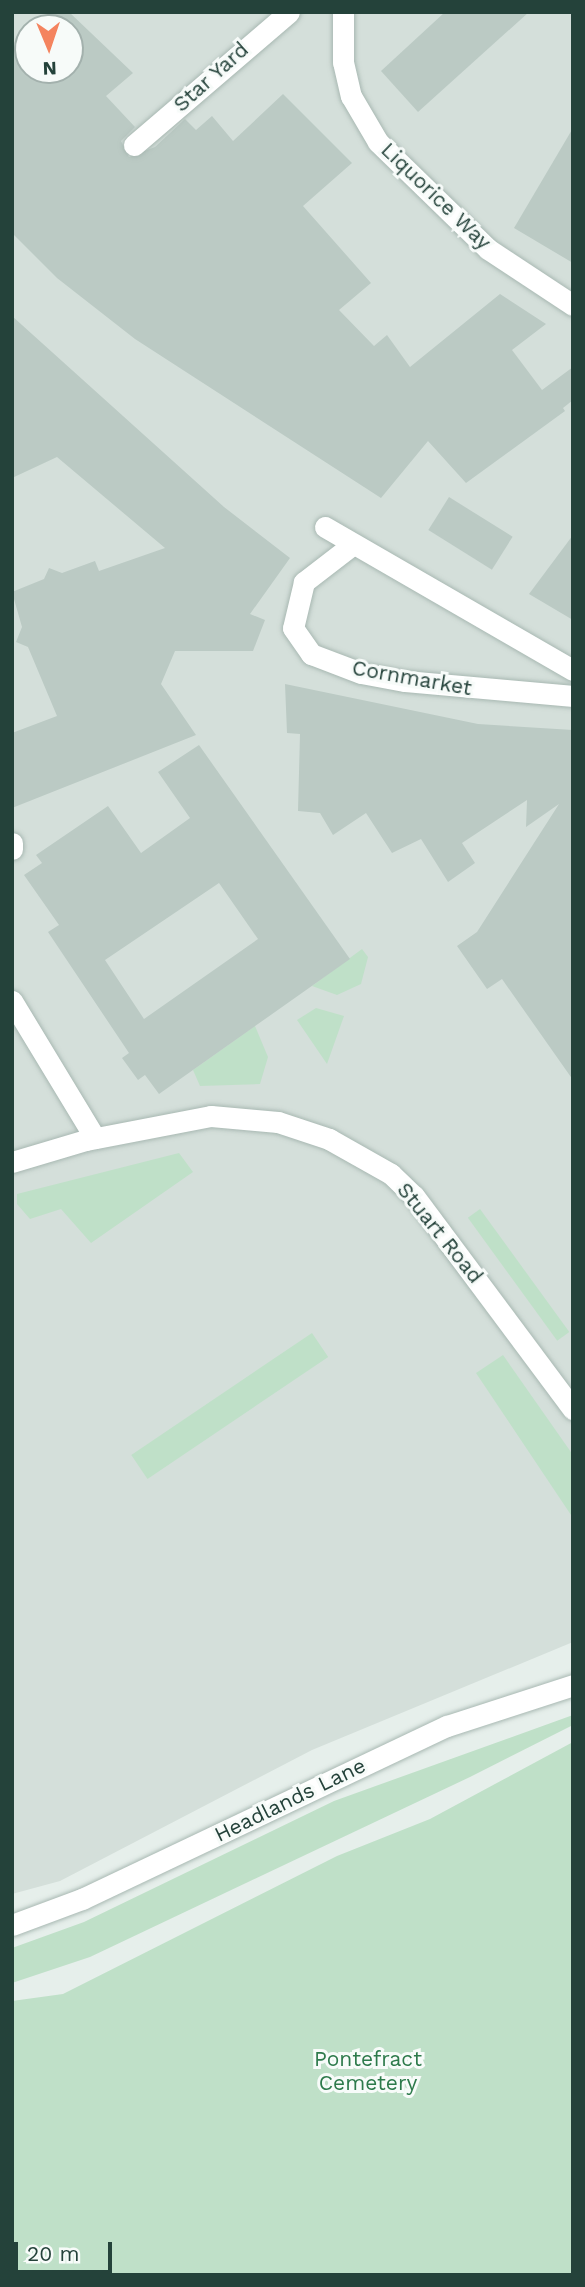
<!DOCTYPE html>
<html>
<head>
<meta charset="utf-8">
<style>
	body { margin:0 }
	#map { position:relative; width:585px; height:2287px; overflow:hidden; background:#e6efeb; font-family:"Work Sans",sans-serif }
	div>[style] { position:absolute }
	.built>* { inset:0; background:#d4dfda }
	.green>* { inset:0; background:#bfe0c8; transform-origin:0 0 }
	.building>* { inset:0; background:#bbcac4; transform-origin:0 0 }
	.roads { filter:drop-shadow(0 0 2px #a8b8b2) drop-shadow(0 0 2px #a8b8b2) }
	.minor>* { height:21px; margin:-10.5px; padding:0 10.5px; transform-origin:10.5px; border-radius:10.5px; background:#fff }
	.tertiary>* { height:21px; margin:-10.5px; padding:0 10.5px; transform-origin:10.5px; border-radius:10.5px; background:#fff }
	span { translate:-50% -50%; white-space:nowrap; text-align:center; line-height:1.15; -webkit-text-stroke:6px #f7fbf9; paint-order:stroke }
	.street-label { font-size:21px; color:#24423a }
	.park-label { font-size:21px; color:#2d7a4b }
	.frame { position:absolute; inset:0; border:14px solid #24423a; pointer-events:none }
	.north { position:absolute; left:14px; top:14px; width:70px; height:70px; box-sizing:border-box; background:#f7fbf9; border:2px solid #a3b1ad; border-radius:50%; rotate:178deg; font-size:19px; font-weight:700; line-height:28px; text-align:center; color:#24423a }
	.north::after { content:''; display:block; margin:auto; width:24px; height:32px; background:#f4845f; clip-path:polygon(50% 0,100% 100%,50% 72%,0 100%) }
	.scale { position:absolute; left:14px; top:2242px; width:98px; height:32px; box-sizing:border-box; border:4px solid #24423a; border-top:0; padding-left:9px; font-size:21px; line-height:24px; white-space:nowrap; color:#24423a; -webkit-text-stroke:5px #f7fbf9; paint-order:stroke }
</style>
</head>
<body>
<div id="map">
	<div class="built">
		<div style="clip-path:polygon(evenodd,12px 12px,573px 12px,573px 1642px,312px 1750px,60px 1881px,12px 1894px,12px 12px,28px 28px,70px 28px,70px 70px,28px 70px,28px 28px)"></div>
	</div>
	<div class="green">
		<div style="clip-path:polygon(362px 949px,368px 957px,361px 984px,337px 995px,312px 986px)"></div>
		<div style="clip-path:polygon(316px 1008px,344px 1016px,327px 1064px,297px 1020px)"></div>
		<div style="clip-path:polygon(255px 1026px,268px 1057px,260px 1084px,200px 1086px,193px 1070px)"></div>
		<div style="clip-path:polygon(179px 1153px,193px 1172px,91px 1243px,61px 1209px,30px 1219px,17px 1204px,17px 1194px)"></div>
		<div style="left:480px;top:1209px;width:152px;height:15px;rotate:54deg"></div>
		<div style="left:312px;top:1333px;width:29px;height:218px;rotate:56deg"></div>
		<div style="clip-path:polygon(503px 1355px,573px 1455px,573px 1518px,476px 1373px)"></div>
		<div style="clip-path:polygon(573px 1715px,573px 1725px,470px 1777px,90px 1957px,12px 1983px,12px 1948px,84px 1922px,334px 1801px)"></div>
		<div style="clip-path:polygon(573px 1742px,573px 2275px,12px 2275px,12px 2001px,63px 1994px,337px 1856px,430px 1819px)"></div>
	</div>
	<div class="building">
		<div style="clip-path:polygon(50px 12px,69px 12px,133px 73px,106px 96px,135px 127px,121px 141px,129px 157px,155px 147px,185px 119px,196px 130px,212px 116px,233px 141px,283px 94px,352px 163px,303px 206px,371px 283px,339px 310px,374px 346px,387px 335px,410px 367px,500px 294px,546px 324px,512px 350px,542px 390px,573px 367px,573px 400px,563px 408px,565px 411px,466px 483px,428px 441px,381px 498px,135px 339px,57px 278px,12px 233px,12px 48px,28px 32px,28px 70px,70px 70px,70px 28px,33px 28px)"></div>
		<div style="clip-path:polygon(445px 12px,529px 12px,418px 112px,381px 71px)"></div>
		<div style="clip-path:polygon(573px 128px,573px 263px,514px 228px)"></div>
		<div style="clip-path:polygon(12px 316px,224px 507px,290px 558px,250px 614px,265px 620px,253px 651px,175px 651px,161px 684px,196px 735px,12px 808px,12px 733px,57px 716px,28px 647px,16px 642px,22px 627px,12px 592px,44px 579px,49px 568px,62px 573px,95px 561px,99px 571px,165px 548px,57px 457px,12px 478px)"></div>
		<div style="left:449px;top:497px;width:75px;height:39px;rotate:32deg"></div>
		<div style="clip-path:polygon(573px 535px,573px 620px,529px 594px)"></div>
		<div style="clip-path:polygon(285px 684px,478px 724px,573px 730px,573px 1080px,502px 979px,487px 989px,457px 946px,477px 932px,559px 804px,526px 827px,527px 800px,462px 843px,475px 863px,448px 882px,421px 839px,392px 853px,366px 813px,333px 835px,320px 813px,298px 811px,300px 734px,287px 733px)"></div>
		<div style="clip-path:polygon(evenodd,199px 745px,350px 959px,159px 1094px,145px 1075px,138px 1080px,122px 1058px,129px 1053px,48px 932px,59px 925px,24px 875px,42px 863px,36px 855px,108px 806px,141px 853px,190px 818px,158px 772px,199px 745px,219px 883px,258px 939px,144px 1019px,105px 960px,219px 883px)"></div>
	</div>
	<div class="roads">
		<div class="minor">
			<div style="left:343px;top:12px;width:50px;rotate:90deg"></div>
			<div style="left:343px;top:62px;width:35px;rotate:77deg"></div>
			<div style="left:351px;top:96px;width:53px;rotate:59.6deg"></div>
			<div style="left:378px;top:142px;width:153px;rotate:44.2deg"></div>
			<div style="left:488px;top:249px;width:102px;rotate:33.4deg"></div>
			<div style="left:134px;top:145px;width:204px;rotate:-40.6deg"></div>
			<div style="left:325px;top:527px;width:286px;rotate:30deg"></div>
			<div style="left:352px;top:545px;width:61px;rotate:142.4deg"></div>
			<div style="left:304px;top:582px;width:47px;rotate:103.4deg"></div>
			<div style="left:293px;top:628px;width:32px;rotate:55deg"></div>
			<div style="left:311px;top:654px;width:53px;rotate:20.8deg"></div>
			<div style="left:361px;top:673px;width:45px;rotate:10.3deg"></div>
			<div style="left:405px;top:681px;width:169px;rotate:5.1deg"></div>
			<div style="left:12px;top:843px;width:6px;rotate:90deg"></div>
			<div style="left:12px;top:1001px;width:160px;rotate:58.8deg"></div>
			<div style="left:12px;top:1925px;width:75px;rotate:-20.4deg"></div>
			<div style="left:82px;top:1899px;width:404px;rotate:-25.4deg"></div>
			<div style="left:447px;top:1726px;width:133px;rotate:-18deg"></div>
		</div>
		<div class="tertiary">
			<div style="left:12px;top:1162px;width:77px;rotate:-16.6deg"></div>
			<div style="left:86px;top:1140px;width:127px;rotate:-10.9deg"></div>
			<div style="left:211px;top:1116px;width:67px;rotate:5.1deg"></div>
			<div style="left:278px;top:1122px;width:54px;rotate:18.4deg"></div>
			<div style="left:329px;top:1139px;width:71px;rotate:29.4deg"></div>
			<div style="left:391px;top:1174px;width:32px;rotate:44deg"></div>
			<div style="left:414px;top:1196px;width:266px;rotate:53.3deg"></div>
		</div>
	</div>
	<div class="street-label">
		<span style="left:211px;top:77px;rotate:-42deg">Star Yard</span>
		<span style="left:436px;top:196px;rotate:44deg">Liquorice Way</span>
		<span style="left:412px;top:678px;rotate:10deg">Cornmarket</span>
		<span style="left:440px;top:1233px;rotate:51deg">Stuart Road</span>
		<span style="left:290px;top:1800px;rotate:-26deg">Headlands Lane</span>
	</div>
	<div class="park-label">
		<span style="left:368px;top:2071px">Pontefract<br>Cemetery</span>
	</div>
	<div class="frame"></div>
	<div class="north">N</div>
	<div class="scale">20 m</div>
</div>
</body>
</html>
